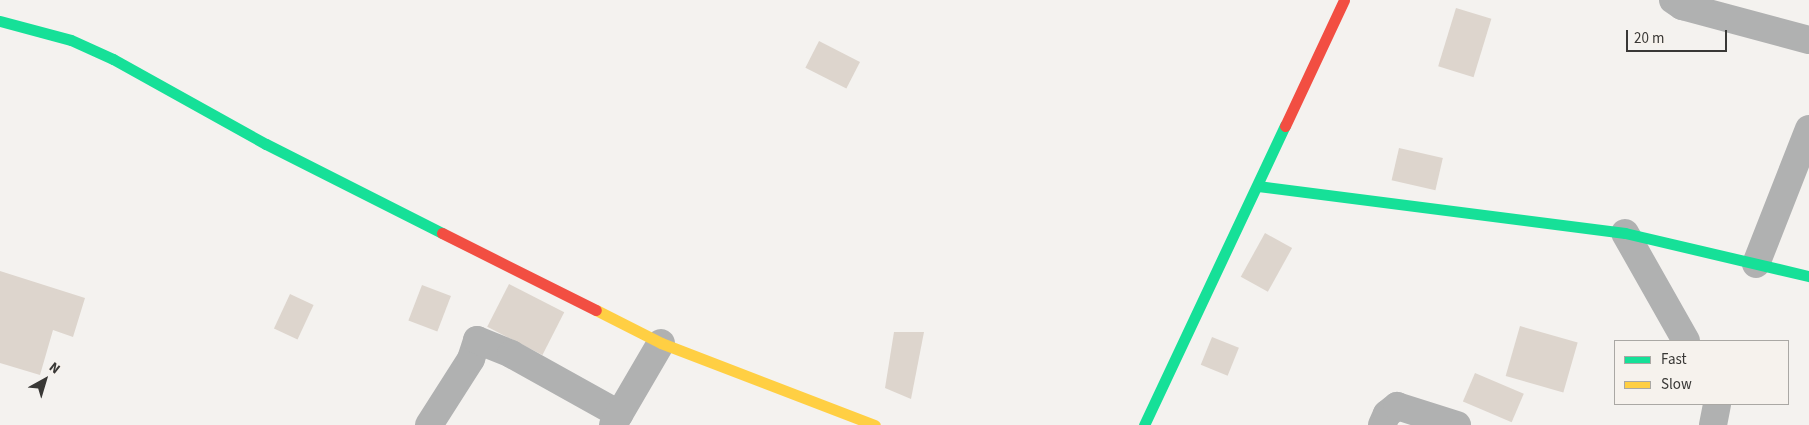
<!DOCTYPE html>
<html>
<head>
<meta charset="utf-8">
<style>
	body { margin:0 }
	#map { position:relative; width:1809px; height:425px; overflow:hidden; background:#f4f2ef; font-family:"Source Sans 3",sans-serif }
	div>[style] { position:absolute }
	.building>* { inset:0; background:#ddd5cd; transform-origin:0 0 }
	.street>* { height:28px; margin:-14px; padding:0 14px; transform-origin:14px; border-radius:14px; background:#b0b1b1 }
	.fast>* { height:11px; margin:-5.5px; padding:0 5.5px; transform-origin:5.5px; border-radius:5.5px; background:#16e098 }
	.slow>* { height:11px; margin:-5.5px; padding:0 5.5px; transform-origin:5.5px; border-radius:5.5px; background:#ffcf43 }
	.jam>* { height:11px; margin:-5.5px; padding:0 5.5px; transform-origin:5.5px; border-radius:5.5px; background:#f24e42 }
	span { translate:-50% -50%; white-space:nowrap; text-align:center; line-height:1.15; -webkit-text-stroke:5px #f6f2ed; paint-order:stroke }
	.legend { position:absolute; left:1614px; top:340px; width:175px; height:65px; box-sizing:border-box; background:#f6f2ed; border:1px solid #aaa8a4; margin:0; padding:6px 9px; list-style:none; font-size:15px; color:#393836 }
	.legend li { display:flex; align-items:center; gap:10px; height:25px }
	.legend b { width:25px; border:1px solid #aaa8a4 }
	.north { position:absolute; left:20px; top:355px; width:50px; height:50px; -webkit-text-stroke:4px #f6f2ed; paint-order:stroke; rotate:39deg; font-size:14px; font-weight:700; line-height:20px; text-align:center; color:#393836 }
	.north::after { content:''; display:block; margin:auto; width:18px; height:22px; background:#393836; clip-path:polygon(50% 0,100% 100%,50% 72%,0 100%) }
	.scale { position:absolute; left:1626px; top:30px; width:101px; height:22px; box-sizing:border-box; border:2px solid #393836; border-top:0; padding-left:6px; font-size:15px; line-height:18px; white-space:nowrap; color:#393836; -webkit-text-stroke:4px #f6f2ed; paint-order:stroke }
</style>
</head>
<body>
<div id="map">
	<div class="building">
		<div style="left:1456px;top:8px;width:37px;height:61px;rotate:17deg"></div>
		<div style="left:819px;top:41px;width:46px;height:30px;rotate:27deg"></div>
		<div style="left:1399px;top:148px;width:45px;height:33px;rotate:13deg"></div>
		<div style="left:1265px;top:233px;width:31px;height:50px;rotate:29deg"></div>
		<div style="clip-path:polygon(0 271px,85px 298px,73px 337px,53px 330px,40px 375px,0 363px)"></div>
		<div style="left:509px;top:284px;width:62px;height:48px;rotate:27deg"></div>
		<div style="left:422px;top:285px;width:31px;height:38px;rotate:21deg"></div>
		<div style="left:290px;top:294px;width:26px;height:38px;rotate:25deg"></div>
		<div style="left:1520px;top:326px;width:60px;height:52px;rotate:16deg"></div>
		<div style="clip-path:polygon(894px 332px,924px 332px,911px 399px,885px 388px)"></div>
		<div style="left:1212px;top:337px;width:29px;height:30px;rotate:22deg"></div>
		<div style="left:1475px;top:373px;width:53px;height:31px;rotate:23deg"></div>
	</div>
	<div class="street">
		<div style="left:1673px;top:0;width:11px;rotate:34deg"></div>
		<div style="left:1682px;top:6px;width:131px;rotate:15deg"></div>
		<div style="left:1625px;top:233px;width:124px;rotate:60.5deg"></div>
		<div style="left:1756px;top:264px;width:145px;rotate:-68.6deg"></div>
		<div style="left:429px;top:425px;width:78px;rotate:-57.5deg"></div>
		<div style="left:471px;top:359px;width:20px;rotate:-72deg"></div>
		<div style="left:477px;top:340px;width:37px;rotate:22deg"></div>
		<div style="left:511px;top:354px;width:124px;rotate:29.1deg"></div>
		<div style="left:613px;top:425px;width:95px;rotate:-59.7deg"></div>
		<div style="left:1382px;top:425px;width:12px;rotate:-66deg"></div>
		<div style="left:1387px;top:414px;width:13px;rotate:-39deg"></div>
		<div style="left:1397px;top:406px;width:63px;rotate:17.6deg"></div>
		<div style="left:1713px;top:425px;width:21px;rotate:-79deg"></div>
	</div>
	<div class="fast">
		<div style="left:0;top:21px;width:73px;rotate:15deg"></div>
		<div style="left:71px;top:40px;width:46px;rotate:24.3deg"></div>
		<div style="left:113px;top:59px;width:175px;rotate:29.1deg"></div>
		<div style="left:266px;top:144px;width:197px;rotate:26.8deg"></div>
		<div style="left:1258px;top:186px;width:370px;rotate:7.3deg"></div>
		<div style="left:1625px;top:233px;width:189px;rotate:13.2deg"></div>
		<div style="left:1144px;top:425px;width:331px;rotate:-64.8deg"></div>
	</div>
	<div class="slow">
		<div style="left:596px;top:310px;width:73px;rotate:26.9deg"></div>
		<div style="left:661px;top:343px;width:229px;rotate:21deg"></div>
	</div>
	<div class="jam">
		<div style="left:1285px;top:126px;width:139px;rotate:-64.9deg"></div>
		<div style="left:442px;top:233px;width:172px;rotate:26.6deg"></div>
	</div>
	<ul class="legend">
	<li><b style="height:6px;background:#16e098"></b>Fast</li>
	<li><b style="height:6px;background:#ffcf43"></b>Slow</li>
	</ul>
	<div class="north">N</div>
	<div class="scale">20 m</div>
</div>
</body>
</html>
